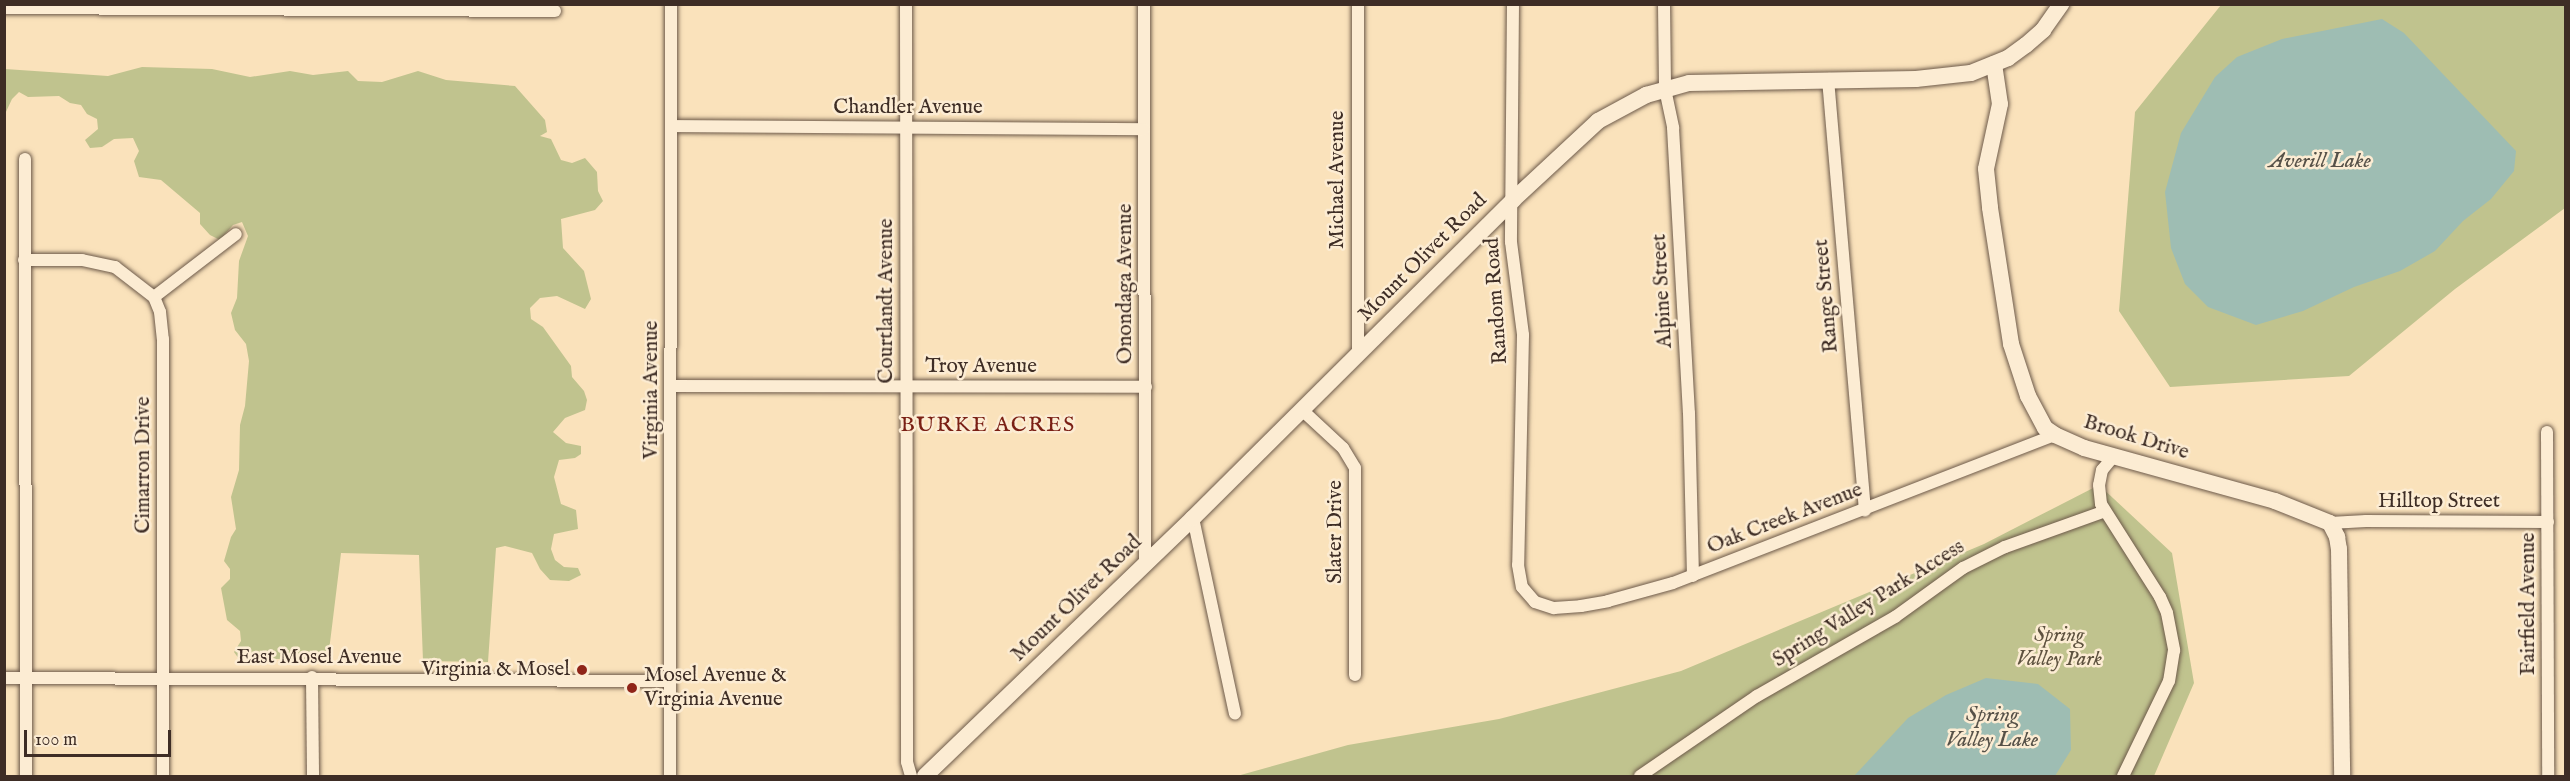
<!DOCTYPE html>
<html>
<head>
<meta charset="utf-8">
<style>
	body { margin:0 }
	#map { position:relative; width:2570px; height:781px; overflow:hidden; background:#fae2bb; font-family:"IM FELL English",serif }
	div>[style] { position:absolute }
	.green>* { inset:0; background:#c0c38e }
	.water>* { inset:0; background:#9ebdb3 }
	.roads { filter:drop-shadow(0 0 2px #6d5a4a) drop-shadow(0 0 2px #6d5a4a) }
	.street>* { height:12px; margin:-6px; padding:0 6px; transform-origin:6px; border-radius:6px; background:#fcecd3 }
	.secondary>* { height:16px; margin:-8px; padding:0 8px; transform-origin:8px; border-radius:8px; background:#fcecd3 }
	.dots>* { width:16px; height:16px; translate:-50% -50%; box-sizing:border-box; border:3px solid #fcecd3; border-radius:50% }
	span { translate:-50% -50%; white-space:nowrap; text-align:center; line-height:1.15; -webkit-text-stroke:5px #fcecd3; paint-order:stroke }
	.street-label { font-size:21px; color:#3e2d25 }
	.park-label { font-size:21px; color:#5e523f; font-style:italic }
	.poi-label { font-size:21px; color:#3e2d25 }
	.right { translate:-100% -50%; text-align:right }
	.left { translate:0 -50%; text-align:left }
	.water-label { font-size:22px; color:#565148; font-style:italic }
	.neighbourhood-label { font-size:22px; color:#7a1f14; letter-spacing:1.5px }
	.frame { position:absolute; inset:0; border:6px solid #3e2d25; pointer-events:none }
	.scale { position:absolute; left:24px; top:730px; width:147px; height:27px; box-sizing:border-box; border:3px solid #3e2d25; border-top:0; padding-left:8px; font-size:18px; line-height:21px; white-space:nowrap; color:#3e2d25; -webkit-text-stroke:4px #fcecd3; paint-order:stroke }
</style>
</head>
<body>
<div id="map">
	<div class="green">
		<div style="clip-path:polygon(2221px 5px,2565px 5px,2565px 208px,2455px 289px,2349px 376px,2170px 387px,2119px 311px,2135px 112px)"></div>
		<div style="clip-path:polygon(142px 67px,212px 69px,250px 77px,290px 71px,313px 75px,348px 71px,358px 81px,382px 82px,418px 71px,446px 80px,515px 86px,545px 120px,547px 132px,540px 136px,551px 139px,561px 160px,572px 163px,585px 158px,597px 172px,598px 191px,603px 201px,595px 210px,561px 219px,563px 248px,584px 271px,591px 299px,585px 309px,557px 296px,540px 298px,530px 308px,531px 319px,543px 327px,571px 366px,572px 377px,584px 391px,587px 400px,585px 410px,565px 418px,553px 432px,566px 443px,581px 446px,581px 454px,575px 458px,559px 460px,554px 477px,561px 504px,576px 510px,578px 529px,554px 534px,551px 549px,555px 560px,564px 567px,578px 568px,581px 575px,569px 581px,550px 580px,540px 569px,532px 553px,505px 546px,496px 548px,488px 662px,423px 661px,419px 555px,341px 553px,328px 659px,239px 659px,234px 652px,241px 641px,240px 631px,227px 620px,221px 588px,230px 579px,230px 569px,224px 561px,231px 537px,236px 529px,231px 497px,239px 470px,240px 425px,245px 406px,249px 361px,246px 344px,235px 330px,231px 313px,237px 298px,239px 261px,248px 236px,242px 222px,233px 225px,220px 240px,210px 235px,200px 224px,200px 213px,161px 180px,139px 177px,134px 161px,139px 151px,133px 138px,114px 139px,102px 147px,90px 148px,85px 140px,98px 129px,97px 119px,87px 114px,81px 105px,70px 103px,59px 96px,28px 97px,19px 92px,12px 99px,5px 114px,5px 69px,108px 76px)"></div>
		<div style="clip-path:polygon(2099px 485px,2172px 553px,2194px 683px,2154px 776px,1237px 776px,1348px 745px,1499px 719px,1681px 671px,1984px 544px)"></div>
	</div>
	<div class="water">
		<div style="clip-path:polygon(2382px 19px,2404px 33px,2516px 151px,2514px 171px,2491px 199px,2463px 221px,2435px 251px,2400px 271px,2354px 287px,2303px 311px,2256px 325px,2208px 307px,2185px 284px,2171px 248px,2165px 192px,2181px 133px,2215px 77px,2237px 57px,2282px 39px)"></div>
		<div style="clip-path:polygon(1986px 678px,2038px 684px,2070px 709px,2071px 750px,2055px 776px,1854px 776px,1908px 718px,1946px 695px)"></div>
	</div>
	<div class="roads">
		<div class="street">
			<div style="left:906px;top:4px;width:758px;rotate:89.92deg"></div>
			<div style="left:907px;top:762px;width:15px;rotate:74deg"></div>
			<div style="left:1144px;top:4px;width:560px;rotate:89.9deg"></div>
			<div style="left:1513px;top:4px;width:238px;rotate:90.5deg"></div>
			<div style="left:1511px;top:242px;width:94px;rotate:82.6deg"></div>
			<div style="left:1523px;top:335px;width:230px;rotate:91.2deg"></div>
			<div style="left:1518px;top:565px;width:22px;rotate:80deg"></div>
			<div style="left:1522px;top:587px;width:20px;rotate:49deg"></div>
			<div style="left:1535px;top:602px;width:20px;rotate:18deg"></div>
			<div style="left:1554px;top:608px;width:27px;rotate:-4deg"></div>
			<div style="left:1581px;top:606px;width:27px;rotate:-10deg"></div>
			<div style="left:1608px;top:601px;width:67px;rotate:-15.5deg"></div>
			<div style="left:1673px;top:583px;width:410px;rotate:-21.2deg"></div>
			<div style="left:1664px;top:4px;width:85px;rotate:89.3deg"></div>
			<div style="left:1665px;top:89px;width:40px;rotate:78deg"></div>
			<div style="left:1673px;top:128px;width:285px;rotate:86.8deg"></div>
			<div style="left:1689px;top:413px;width:163px;rotate:88.6deg"></div>
			<div style="left:4px;top:8px;width:551px;rotate:0.31deg"></div>
			<div style="left:1828px;top:79px;width:433px;rotate:85.1deg"></div>
			<div style="left:671px;top:126px;width:473px;rotate:0.4deg"></div>
			<div style="left:25px;top:159px;width:617px;rotate:89.91deg"></div>
			<div style="left:24px;top:260px;width:58px"></div>
			<div style="left:82px;top:260px;width:34px;rotate:12deg"></div>
			<div style="left:115px;top:267px;width:49px;rotate:37.6deg"></div>
			<div style="left:154px;top:297px;width:16px;rotate:68deg"></div>
			<div style="left:160px;top:312px;width:27px;rotate:84deg"></div>
			<div style="left:163px;top:339px;width:437px;rotate:90deg"></div>
			<div style="left:154px;top:297px;width:103px;rotate:-37.5deg"></div>
			<div style="left:1358px;top:355px;width:351px;rotate:-90deg"></div>
			<div style="left:673px;top:386px;width:473px;rotate:0.1deg"></div>
			<div style="left:1302px;top:410px;width:56px;rotate:42.8deg"></div>
			<div style="left:1343px;top:448px;width:23px;rotate:59deg"></div>
			<div style="left:1355px;top:468px;width:207px;rotate:90deg"></div>
			<div style="left:2547px;top:432px;width:344px;rotate:89.8deg"></div>
			<div style="left:2113px;top:457px;width:17px;rotate:130deg"></div>
			<div style="left:2102px;top:470px;width:15px;rotate:101deg"></div>
			<div style="left:2099px;top:485px;width:19px;rotate:84deg"></div>
			<div style="left:2101px;top:504px;width:110px;rotate:57.6deg"></div>
			<div style="left:2160px;top:597px;width:17px;rotate:66deg"></div>
			<div style="left:2167px;top:613px;width:38px;rotate:79deg"></div>
			<div style="left:2174px;top:650px;width:31px;rotate:99deg"></div>
			<div style="left:2169px;top:681px;width:106px;rotate:115.8deg"></div>
			<div style="left:1193px;top:518px;width:200px;rotate:77.9deg"></div>
			<div style="left:2330px;top:523px;width:36px;rotate:-3deg"></div>
			<div style="left:2366px;top:521px;width:182px;rotate:0.3deg"></div>
			<div style="left:312px;top:677px;width:99px;rotate:89.4deg"></div>
			<div style="left:4px;top:678px;width:666px;rotate:0.26deg"></div>
			<div style="left:670px;top:776px;width:772px;rotate:-89.93deg"></div>
			<div style="left:1640px;top:776px;width:142px;rotate:-34.4deg"></div>
			<div style="left:1757px;top:696px;width:159px;rotate:-29.8deg"></div>
			<div style="left:1895px;top:617px;width:84px;rotate:-35.8deg"></div>
			<div style="left:1963px;top:568px;width:47px;rotate:-26.6deg"></div>
			<div style="left:2005px;top:547px;width:104px;rotate:-19.7deg"></div>
		</div>
		<div class="secondary">
			<div style="left:1994px;top:64px;width:40px;rotate:81.5deg"></div>
			<div style="left:2000px;top:104px;width:66px;rotate:102.2deg"></div>
			<div style="left:1986px;top:169px;width:39px;rotate:84deg"></div>
			<div style="left:1990px;top:208px;width:138px;rotate:81.2deg"></div>
			<div style="left:2011px;top:344px;width:55px;rotate:71.9deg"></div>
			<div style="left:2028px;top:396px;width:36px;rotate:62deg"></div>
			<div style="left:2045px;top:428px;width:12px;rotate:35deg"></div>
			<div style="left:2055px;top:435px;width:32px;rotate:24deg"></div>
			<div style="left:2084px;top:448px;width:198px;rotate:15.5deg"></div>
			<div style="left:2275px;top:501px;width:59px;rotate:21.8deg"></div>
			<div style="left:2330px;top:523px;width:16px;rotate:63deg"></div>
			<div style="left:2337px;top:537px;width:12px;rotate:81deg"></div>
			<div style="left:2339px;top:549px;width:227px;rotate:89.2deg"></div>
			<div style="left:925px;top:776px;width:372px;rotate:-43.9deg"></div>
			<div style="left:1193px;top:518px;width:451px;rotate:-44.8deg"></div>
			<div style="left:1513px;top:200px;width:116px;rotate:-42.9deg"></div>
			<div style="left:1598px;top:121px;width:55px;rotate:-28.4deg"></div>
			<div style="left:1646px;top:95px;width:45px;rotate:-15.6deg"></div>
			<div style="left:1689px;top:83px;width:227px;rotate:-1deg"></div>
			<div style="left:1916px;top:79px;width:55px;rotate:-6.2deg"></div>
			<div style="left:1971px;top:73px;width:40px;rotate:-22deg"></div>
			<div style="left:2008px;top:58px;width:22px;rotate:-36deg"></div>
			<div style="left:2026px;top:45px;width:23px;rotate:-41deg"></div>
			<div style="left:2043px;top:30px;width:32px;rotate:-55deg"></div>
		</div>
	</div>
	<div class="dots">
		<div style="left:582px;top:670px;background:#8f2418"></div>
		<div style="left:632px;top:688px;background:#8f2418"></div>
	</div>
	<div class="street-label">
		<span style="left:908px;top:108px">Chandler Avenue</span>
		<span style="left:1338px;top:180px;rotate:-90deg">Michael Avenue</span>
		<span style="left:1423px;top:258px;rotate:-45deg">Mount Olivet Road</span>
		<span style="left:1126px;top:284px;rotate:-90deg">Onondaga Avenue</span>
		<span style="left:1663px;top:291px;rotate:-93deg">Alpine Street</span>
		<span style="left:1827px;top:296px;rotate:-95deg">Range Street</span>
		<span style="left:887px;top:301px;rotate:-90deg">Courtlandt Avenue</span>
		<span style="left:1497px;top:301px;rotate:-94deg">Random Road</span>
		<span style="left:981px;top:367px">Troy Avenue</span>
		<span style="left:652px;top:390px;rotate:-90deg">Virginia Avenue</span>
		<span style="left:2136px;top:438px;rotate:17deg">Brook Drive</span>
		<span style="left:144px;top:465px;rotate:-90deg">Cimarron Drive</span>
		<span style="left:2439px;top:502px">Hilltop Street</span>
		<span style="left:1785px;top:519px;rotate:-21deg">Oak Creek Avenue</span>
		<span style="left:1336px;top:532px;rotate:-90deg">Slater Drive</span>
		<span style="left:1077px;top:599px;rotate:-44deg">Mount Olivet Road</span>
		<span style="left:1869px;top:604px;rotate:-32deg">Spring Valley Park Access</span>
		<span style="left:2529px;top:604px;rotate:-90deg">Fairfield Avenue</span>
		<span style="left:319px;top:658px">East Mosel Avenue</span>
	</div>
	<div class="park-label">
		<span style="left:2059px;top:648px">Spring<br>Valley Park</span>
	</div>
	<div class="poi-label">
		<span class="right" style="left:570px;top:670px">Virginia &amp; Mosel</span>
		<span class="left" style="left:644px;top:688px">Mosel Avenue &amp;<br>Virginia Avenue</span>
	</div>
	<div class="water-label">
		<span style="left:2320px;top:162px">Averill Lake</span>
		<span style="left:1992px;top:728px">Spring<br>Valley Lake</span>
	</div>
	<div class="neighbourhood-label">
		<span style="left:988px;top:426px">BURKE ACRES</span>
	</div>
	<div class="frame"></div>
	<div class="scale">100 m</div>
</div>
</body>
</html>
